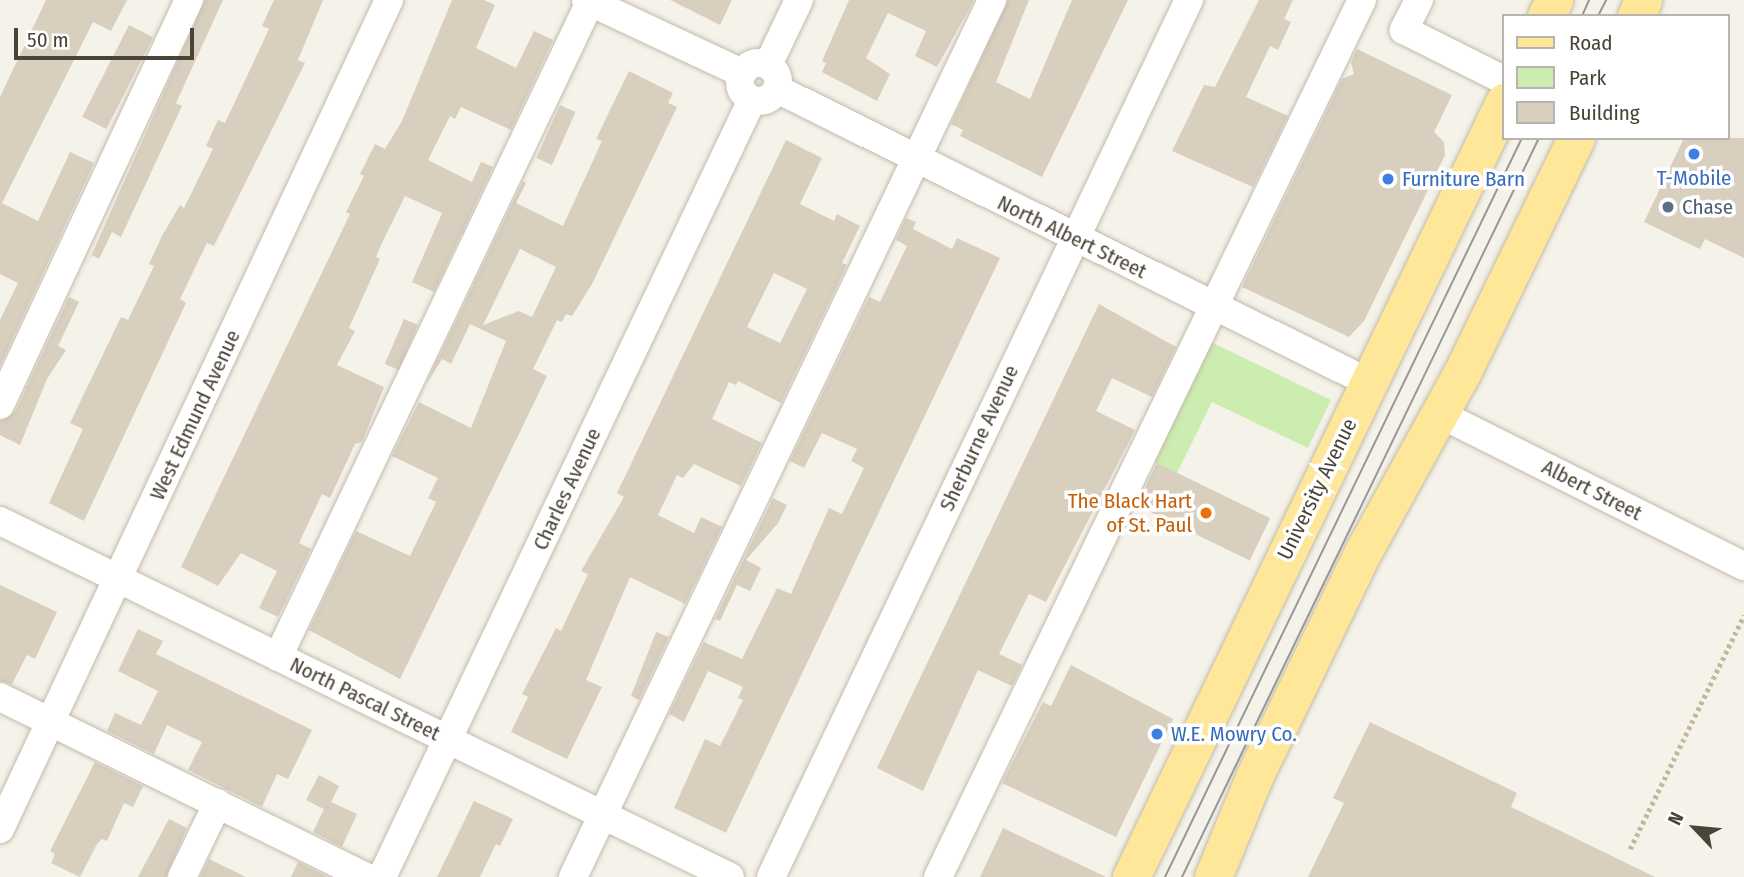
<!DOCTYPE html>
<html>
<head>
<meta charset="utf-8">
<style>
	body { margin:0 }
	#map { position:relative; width:1744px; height:877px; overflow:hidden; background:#f5f2e9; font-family:"Fira Sans Condensed",sans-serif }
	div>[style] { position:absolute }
	.green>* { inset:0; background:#cdecb0 }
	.building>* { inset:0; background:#d8cfbe; transform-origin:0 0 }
	.path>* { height:4.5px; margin-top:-2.25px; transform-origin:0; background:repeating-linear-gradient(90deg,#c4b89b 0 3.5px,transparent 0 7px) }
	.roads { filter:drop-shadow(0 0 2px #c2bbab) drop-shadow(0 0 2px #c2bbab) }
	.minor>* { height:28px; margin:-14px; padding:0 14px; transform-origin:14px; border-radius:14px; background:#fff }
	.minor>.ring { margin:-14px; padding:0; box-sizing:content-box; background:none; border:28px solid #fff; border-radius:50% }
	.major>* { height:37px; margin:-18.5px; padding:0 18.5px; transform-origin:18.5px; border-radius:18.5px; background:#ffe799 }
	.tram>* { height:2px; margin:-1px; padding:0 1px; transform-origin:1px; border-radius:1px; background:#989898 }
	.dots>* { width:19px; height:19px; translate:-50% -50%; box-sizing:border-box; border:4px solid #fff; border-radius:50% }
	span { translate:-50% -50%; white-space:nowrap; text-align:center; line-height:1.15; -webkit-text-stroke:7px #fff; paint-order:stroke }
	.shop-label { font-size:21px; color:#366cbe }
	.left { translate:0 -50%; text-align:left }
	.service-label { font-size:21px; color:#4e5e75 }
	.street-label { font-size:21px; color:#4a4337 }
	.food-label { font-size:21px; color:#c56008 }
	.right { translate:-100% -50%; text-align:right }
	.legend { position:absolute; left:1502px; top:14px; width:228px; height:126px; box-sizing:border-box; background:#fff; border:2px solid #b7b4af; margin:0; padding:9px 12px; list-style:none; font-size:21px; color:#4a4337 }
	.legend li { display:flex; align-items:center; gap:14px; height:35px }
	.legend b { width:35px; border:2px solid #b7b4af }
	.north { position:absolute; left:1660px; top:793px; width:70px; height:70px; -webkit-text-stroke:5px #fff; paint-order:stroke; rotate:296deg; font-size:19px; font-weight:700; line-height:28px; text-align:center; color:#4a4337 }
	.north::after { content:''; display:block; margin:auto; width:24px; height:32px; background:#4a4337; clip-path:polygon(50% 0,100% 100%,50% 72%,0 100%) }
	.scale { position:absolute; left:14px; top:28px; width:180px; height:32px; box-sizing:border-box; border:4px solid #4a4337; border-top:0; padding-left:9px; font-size:21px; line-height:24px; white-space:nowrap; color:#4a4337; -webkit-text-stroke:5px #fff; paint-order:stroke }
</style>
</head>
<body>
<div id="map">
	<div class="green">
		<div style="clip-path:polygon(1211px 342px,1331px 400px,1308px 448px,1212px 402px,1177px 473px,1154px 462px)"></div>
	</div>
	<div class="building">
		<div style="clip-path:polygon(46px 0,127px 0,111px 31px,93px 22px,2px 203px,38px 221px,70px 152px,94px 163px,0 366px,0 320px,18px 283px,0 274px,0 97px)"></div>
		<div style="clip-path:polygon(205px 0,223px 0,176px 103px,182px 106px,121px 237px,112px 232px,99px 259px,92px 255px,87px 265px)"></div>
		<div style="clip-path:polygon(274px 0,323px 0,298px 60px,305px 63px,214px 246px,207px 243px,180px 299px,186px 303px,84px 521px,49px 503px,83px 429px,70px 423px,121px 317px,128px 320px,154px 266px,149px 264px,162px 236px,180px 205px,184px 208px,213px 149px,206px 146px,218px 120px,225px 123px,269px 29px,262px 26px)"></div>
		<div style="clip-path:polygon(452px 0,484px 0,495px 5px,476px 48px,516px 68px,534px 31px,553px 40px,511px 130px,461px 107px,455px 119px,450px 116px,428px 160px,472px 182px,481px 162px,493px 167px,434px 292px,412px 282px,442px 213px,405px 196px,381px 245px,376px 257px,380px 259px,349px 328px,355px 331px,337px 365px,384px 387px,362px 442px,355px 444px,330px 498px,322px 494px,299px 543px,311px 549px,278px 617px,259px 608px,277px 571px,241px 553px,218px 586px,181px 567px,350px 214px,346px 212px,364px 176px,360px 174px,375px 144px,385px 149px,402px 121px)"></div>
		<div style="clip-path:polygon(670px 0,732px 0,720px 25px)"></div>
		<div style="clip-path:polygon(849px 0,974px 0,937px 67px,915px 56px,926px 31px,888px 13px,866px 58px,890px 74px,877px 101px,822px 72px,826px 63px,822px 61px)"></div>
		<div style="clip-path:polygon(1008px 0,1029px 0,996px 82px,1030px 99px,1072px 0,1128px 0,1042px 177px,960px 136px,963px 130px,951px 124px)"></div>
		<div style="clip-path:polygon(1259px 0,1293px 0,1284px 19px,1291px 22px,1278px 50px,1270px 46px,1246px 97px,1288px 116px,1253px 187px,1172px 151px,1204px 85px,1215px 87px)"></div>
		<div style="left:129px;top:25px;width:27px;height:103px;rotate:27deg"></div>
		<div style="clip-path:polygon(1357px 49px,1452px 95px,1434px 132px,1444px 142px,1445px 155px,1364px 321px,1349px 337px,1242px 287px,1342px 79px,1354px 74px,1351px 62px)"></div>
		<div style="clip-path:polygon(evenodd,629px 71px,673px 93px,668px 103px,677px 107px,592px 284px,572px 316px,566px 314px,562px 322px,557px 320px,533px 369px,547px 376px,400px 679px,309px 630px,356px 531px,410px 556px,436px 502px,428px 498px,438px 478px,392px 456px,419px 402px,471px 428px,506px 341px,470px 324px,451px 364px,442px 359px,426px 384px,523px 181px,526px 183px,516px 203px,563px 226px,602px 141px,596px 139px,629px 71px,520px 249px,556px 267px,532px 317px,519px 311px,483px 325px,520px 249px)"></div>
		<div style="left:560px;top:105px;width:17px;height:58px;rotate:24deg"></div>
		<div style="clip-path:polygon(1684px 138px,1744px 138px,1744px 258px,1705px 239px,1700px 249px,1644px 222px)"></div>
		<div style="clip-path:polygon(evenodd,786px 140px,822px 158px,800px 204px,834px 221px,837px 214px,860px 226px,842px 263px,847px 265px,781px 403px,738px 381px,736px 385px,729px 382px,712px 419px,762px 443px,741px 486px,694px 464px,683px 478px,677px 475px,658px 515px,694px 533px,701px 517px,722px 527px,685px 604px,630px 577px,586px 680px,602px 687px,567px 759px,511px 732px,528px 697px,522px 694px,556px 628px,561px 631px,588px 574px,581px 571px,624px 497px,617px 493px,786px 140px,774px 273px,807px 289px,780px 343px,747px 327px,774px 273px)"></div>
		<div style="clip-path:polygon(906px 218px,916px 222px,913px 229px,952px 249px,957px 238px,1000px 258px,726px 833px,674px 808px,705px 739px,720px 746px,743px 700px,738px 698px,743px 687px,708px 671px,684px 722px,669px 714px,704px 642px,742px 659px,777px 588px,791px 594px,829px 508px,842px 514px,864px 468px,851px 461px,857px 449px,822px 433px,804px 468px,790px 461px,869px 297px,880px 302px,907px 246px,896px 240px)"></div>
		<div style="clip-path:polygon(69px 297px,79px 302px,58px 346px,66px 350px,47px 379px,20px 445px,0 435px,0 421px,15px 412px)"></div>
		<div style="clip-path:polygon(1099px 304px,1176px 347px,1152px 397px,1112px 378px,1096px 411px,1135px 430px,1046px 602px,1029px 594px,999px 654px,1022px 665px,1012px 686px,978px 670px,923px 791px,877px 768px)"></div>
		<div style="left:404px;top:319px;width:15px;height:49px;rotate:23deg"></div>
		<div style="left:1157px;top:463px;width:126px;height:47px;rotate:26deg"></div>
		<div style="clip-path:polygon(773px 498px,787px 505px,778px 523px,746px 560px,761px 568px,750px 591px,737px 585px,720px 621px,715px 619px)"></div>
		<div style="clip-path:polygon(0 585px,57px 612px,35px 659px,27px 655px,12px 684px,0 681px)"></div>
		<div style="clip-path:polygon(138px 629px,163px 641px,156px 654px,312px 730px,288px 779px,277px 774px,262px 807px,188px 770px,202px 742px,167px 725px,154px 754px,107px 731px,115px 713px,141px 725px,158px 691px,118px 671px)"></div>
		<div style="clip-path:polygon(656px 632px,669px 637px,639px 700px,631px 696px)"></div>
		<div style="clip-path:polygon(1071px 665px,1173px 719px,1116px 837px,1002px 783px,1043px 702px,1051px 706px)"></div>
		<div style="clip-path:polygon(1370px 722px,1517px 793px,1511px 807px,1655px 877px,1308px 877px,1344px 803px,1333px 798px)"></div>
		<div style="clip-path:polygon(95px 762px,143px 786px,133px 807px,124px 803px,107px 841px,102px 839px,97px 844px,80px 877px,51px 863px,55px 854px,50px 851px)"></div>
		<div style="clip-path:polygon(319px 775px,339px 786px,331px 802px,357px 814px,342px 847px,313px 832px,324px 809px,306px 800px)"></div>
		<div style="clip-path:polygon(474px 801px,513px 819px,500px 846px,496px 844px,480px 877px,437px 877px)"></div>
		<div style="clip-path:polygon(169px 819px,187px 828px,166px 877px,138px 877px)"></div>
		<div style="clip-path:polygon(1003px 828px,1106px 877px,980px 877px)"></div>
		<div style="clip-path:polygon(209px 859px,246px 877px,200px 877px)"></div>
		<div style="clip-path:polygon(298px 862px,328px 877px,291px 877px)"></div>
	</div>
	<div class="path">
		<div style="left:1630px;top:849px;width:260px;rotate:-64deg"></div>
	</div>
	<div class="roads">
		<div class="minor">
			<div style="left:586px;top:0;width:172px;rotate:25.1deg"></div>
			<div style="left:1419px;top:0;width:34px;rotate:117deg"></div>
			<div style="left:1404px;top:30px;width:112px;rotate:26.6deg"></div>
			<div class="ring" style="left:740px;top:63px;width:10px;height:10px"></div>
			<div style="left:768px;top:65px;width:72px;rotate:-64.5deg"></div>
			<div style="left:777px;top:89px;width:660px;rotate:26.37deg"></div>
			<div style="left:0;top:405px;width:447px;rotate:-65deg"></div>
			<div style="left:1440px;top:414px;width:340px;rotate:26.6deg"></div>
			<div style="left:0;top:521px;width:812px;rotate:26deg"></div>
			<div style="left:278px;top:657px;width:728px;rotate:-64.53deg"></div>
			<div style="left:0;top:697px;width:408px;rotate:26.2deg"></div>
			<div style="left:0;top:829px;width:916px;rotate:-64.86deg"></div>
			<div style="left:182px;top:877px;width:82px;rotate:-64.1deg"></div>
			<div style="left:382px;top:877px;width:861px;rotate:-64.54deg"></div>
			<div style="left:573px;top:877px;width:972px;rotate:-64.46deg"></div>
			<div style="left:771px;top:877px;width:972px;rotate:-64.52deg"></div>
			<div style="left:938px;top:877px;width:974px;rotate:-64.2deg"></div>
		</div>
		<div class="major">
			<div style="left:1546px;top:16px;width:18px;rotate:-63deg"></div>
			<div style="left:1636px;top:16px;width:17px;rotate:-66deg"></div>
			<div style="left:1131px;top:877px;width:860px;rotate:-64.3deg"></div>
			<div style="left:1213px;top:877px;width:110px;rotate:-67.6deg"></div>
			<div style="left:1255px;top:775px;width:248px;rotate:-64.2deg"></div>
			<div style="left:1363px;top:552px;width:205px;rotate:-61.1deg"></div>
			<div style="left:1462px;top:373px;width:261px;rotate:-64.1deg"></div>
		</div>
	</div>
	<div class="tram">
		<div style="left:1582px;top:16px;width:17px;rotate:-66deg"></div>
		<div style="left:1598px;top:16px;width:18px;rotate:-63deg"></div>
		<div style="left:1165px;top:877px;width:821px;rotate:-64.22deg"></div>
		<div style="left:1182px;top:877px;width:821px;rotate:-64.22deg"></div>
	</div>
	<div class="dots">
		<div style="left:1694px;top:154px;background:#3f7fe0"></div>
		<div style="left:1388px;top:179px;background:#3f7fe0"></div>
		<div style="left:1668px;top:207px;background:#5c6f8a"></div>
		<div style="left:1206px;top:513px;background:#e8710a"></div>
		<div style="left:1157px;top:734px;background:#3f7fe0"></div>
	</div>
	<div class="shop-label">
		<span style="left:1694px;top:178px">T-Mobile</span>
		<span class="left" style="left:1402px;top:179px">Furniture Barn</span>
		<span class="left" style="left:1171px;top:734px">W.E. Mowry Co.</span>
	</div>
	<div class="service-label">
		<span class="left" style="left:1682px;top:207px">Chase</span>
	</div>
	<div class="street-label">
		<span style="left:1072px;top:237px;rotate:26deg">North Albert Street</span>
		<span style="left:195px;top:415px;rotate:-65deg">West Edmund Avenue</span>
		<span style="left:979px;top:438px;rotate:-65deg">Sherburne Avenue</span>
		<span style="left:567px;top:489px;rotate:-65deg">Charles Avenue</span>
		<span style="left:1317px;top:489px;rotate:-64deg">University Avenue</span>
		<span style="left:1592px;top:490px;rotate:27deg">Albert Street</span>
		<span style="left:365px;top:699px;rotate:26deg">North Pascal Street</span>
	</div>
	<div class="food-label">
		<span class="right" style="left:1192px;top:513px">The Black Hart<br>of St. Paul</span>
	</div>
	<ul class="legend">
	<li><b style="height:9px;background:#ffe799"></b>Road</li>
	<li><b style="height:19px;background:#cdecb0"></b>Park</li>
	<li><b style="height:19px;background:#d8cfbe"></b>Building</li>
	</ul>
	<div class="north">N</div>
	<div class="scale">50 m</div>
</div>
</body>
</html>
